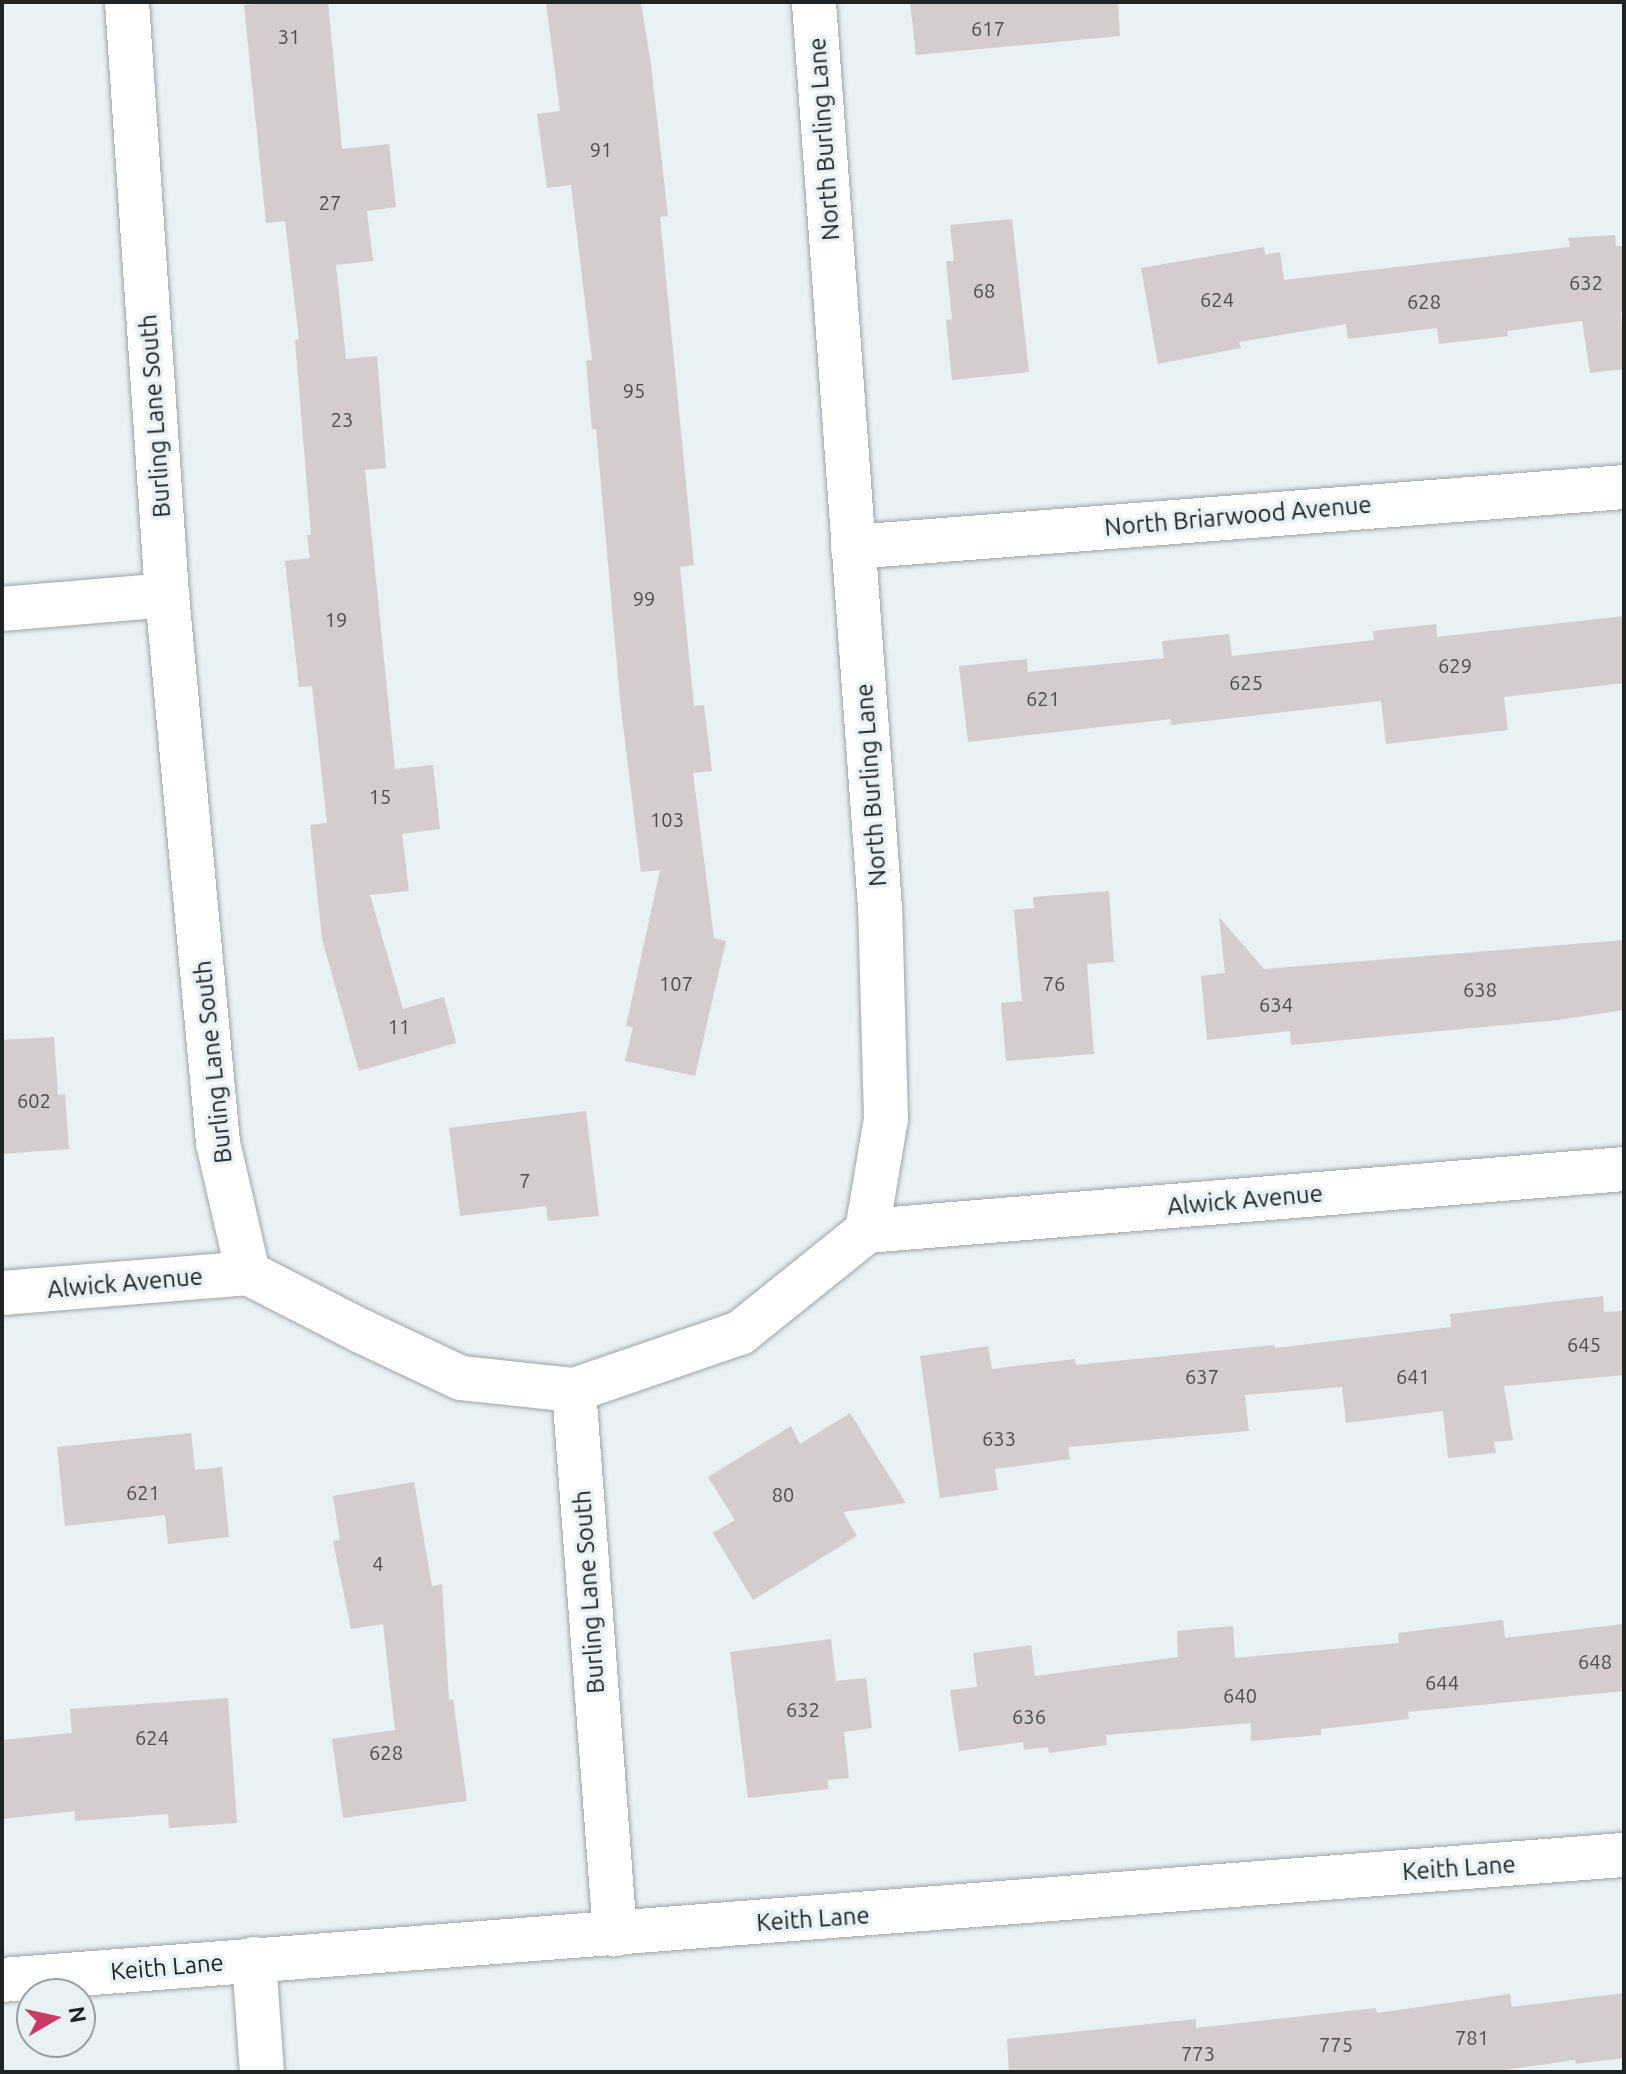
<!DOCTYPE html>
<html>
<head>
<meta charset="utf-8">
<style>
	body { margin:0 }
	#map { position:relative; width:1626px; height:2074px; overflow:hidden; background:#e8f1f3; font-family:Ubuntu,sans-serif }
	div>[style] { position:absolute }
	.building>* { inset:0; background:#d4cccd }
	.roads { filter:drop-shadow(0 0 2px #9ca4a7) drop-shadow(0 0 2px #9ca4a7) }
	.minor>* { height:44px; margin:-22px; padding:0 22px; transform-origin:22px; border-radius:22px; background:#fff }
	span { translate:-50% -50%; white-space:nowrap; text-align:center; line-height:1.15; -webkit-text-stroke:7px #e8f1f3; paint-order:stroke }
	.number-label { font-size:20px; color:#4d4d4e }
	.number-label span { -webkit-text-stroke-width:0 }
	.street-label { font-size:24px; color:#202324 }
	.frame { position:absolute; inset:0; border:4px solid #202324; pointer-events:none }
	.north { position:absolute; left:16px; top:1978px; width:80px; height:80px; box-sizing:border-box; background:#e8f1f3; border:2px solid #989fa0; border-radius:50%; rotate:81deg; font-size:22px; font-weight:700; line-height:32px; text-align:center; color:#202324 }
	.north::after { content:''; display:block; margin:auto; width:28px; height:36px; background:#c93b65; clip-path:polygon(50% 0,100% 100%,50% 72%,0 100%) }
</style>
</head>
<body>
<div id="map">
	<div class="building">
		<div style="clip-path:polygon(272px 2px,328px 2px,342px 149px,389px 144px,396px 207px,367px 211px,373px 261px,336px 265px,346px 359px,377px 356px,386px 468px,365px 470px,395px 769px,433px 765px,440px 829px,402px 834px,409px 891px,370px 895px,403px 1009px,444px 997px,456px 1043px,359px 1071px,322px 939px,310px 825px,327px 823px,312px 686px,299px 687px,285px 561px,310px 558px,307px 535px,311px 535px,295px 340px,299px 339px,285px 221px,266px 223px,244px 5px)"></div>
		<div style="clip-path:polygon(546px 2px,641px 2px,651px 65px,668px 216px,660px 217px,694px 565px,680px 567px,694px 706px,704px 705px,712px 771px,693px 773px,714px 938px,726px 941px,695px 1076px,625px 1061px,633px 1027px,626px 1026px,660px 870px,641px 872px,621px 709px,596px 429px,592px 429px,586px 361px,592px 360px,571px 185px,547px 188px,537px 114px,560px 111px)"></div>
		<div style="clip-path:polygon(910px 2px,1118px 2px,1120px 36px,916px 55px)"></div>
		<div style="clip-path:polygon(1012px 219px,1029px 372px,952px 380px,946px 320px,952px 319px,946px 261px,954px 261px,950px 225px)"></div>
		<div style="clip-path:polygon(1615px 235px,1616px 246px,1624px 246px,1624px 312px,1621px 312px,1624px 369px,1590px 373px,1582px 321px,1507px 331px,1508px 336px,1439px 344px,1437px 328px,1348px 339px,1346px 324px,1239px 342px,1241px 348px,1158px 364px,1141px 268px,1264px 247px,1265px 255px,1280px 252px,1284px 280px,1570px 247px,1568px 238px)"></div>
		<div style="clip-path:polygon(1624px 616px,1624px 683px,1504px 697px,1508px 730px,1386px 744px,1381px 701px,1171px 725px,1171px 719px,968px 742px,959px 666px,1027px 659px,1028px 672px,1164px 658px,1162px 641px,1229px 634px,1232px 656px,1374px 640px,1373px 631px,1436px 624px,1437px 637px)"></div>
		<div style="clip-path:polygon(1109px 891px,1114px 962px,1087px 964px,1094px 1054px,1006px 1061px,1001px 1003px,1022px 1001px,1014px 910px,1034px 908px,1033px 897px)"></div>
		<div style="clip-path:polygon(1219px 917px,1264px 969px,1624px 940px,1624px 1010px,1558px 1020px,1291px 1045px,1290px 1031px,1207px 1040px,1201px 976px,1225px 973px)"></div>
		<div style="clip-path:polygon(54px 1037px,58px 1095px,65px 1094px,69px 1149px,2px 1154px,2px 1040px)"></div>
		<div style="clip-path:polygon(586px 1111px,599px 1216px,548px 1221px,546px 1206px,460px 1216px,449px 1128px)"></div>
		<div style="clip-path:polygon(1603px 1296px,1604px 1312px,1624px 1311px,1624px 1375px,1504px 1386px,1513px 1440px,1494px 1442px,1496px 1453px,1448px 1458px,1443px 1411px,1346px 1423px,1342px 1387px,1245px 1395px,1249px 1431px,1068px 1447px,1070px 1459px,995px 1469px,998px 1490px,940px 1498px,920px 1356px,988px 1346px,992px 1369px,1075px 1359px,1076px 1365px,1274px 1345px,1275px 1348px,1451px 1327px,1450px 1314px)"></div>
		<div style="clip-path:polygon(850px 1413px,906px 1503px,843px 1512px,857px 1536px,753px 1600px,713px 1533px,735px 1520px,708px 1477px,791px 1426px,800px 1444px)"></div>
		<div style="clip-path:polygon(191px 1433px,195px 1470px,222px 1467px,229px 1537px,168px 1544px,165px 1515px,65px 1526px,57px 1447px)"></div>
		<div style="clip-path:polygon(414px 1482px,432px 1586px,442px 1584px,449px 1700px,453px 1699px,467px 1801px,343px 1818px,332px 1739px,395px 1730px,383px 1624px,351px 1629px,333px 1541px,340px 1540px,333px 1496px)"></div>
		<div style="clip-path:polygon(1503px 1620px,1505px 1638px,1624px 1624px,1624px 1691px,1408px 1712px,1409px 1719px,1321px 1729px,1321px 1735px,1251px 1741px,1251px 1723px,1106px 1735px,1107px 1745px,1049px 1753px,1048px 1747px,1024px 1750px,1023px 1742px,959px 1751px,950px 1690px,977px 1687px,973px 1653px,1031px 1645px,1035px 1676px,1178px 1657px,1177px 1631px,1233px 1626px,1235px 1658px,1399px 1643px,1398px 1633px)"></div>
		<div style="clip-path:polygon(831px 1639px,836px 1681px,866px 1678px,872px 1728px,844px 1732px,849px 1778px,828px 1780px,828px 1789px,748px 1798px,730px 1652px)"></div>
		<div style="clip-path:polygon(228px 1698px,237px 1823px,169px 1828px,168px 1814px,75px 1821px,75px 1811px,2px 1819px,2px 1740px,72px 1733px,70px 1709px)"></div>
		<div style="clip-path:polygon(1624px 1993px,1624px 2058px,1576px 2064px,1575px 2060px,1490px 2072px,1009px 2072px,1007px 2039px,1196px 2019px,1196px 2028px,1376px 2008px,1377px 2013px,1510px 1994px,1512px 2007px)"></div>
	</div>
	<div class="roads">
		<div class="minor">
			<div style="left:127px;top:2px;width:594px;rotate:86.14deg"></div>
			<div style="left:167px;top:595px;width:550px;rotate:84.68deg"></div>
			<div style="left:218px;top:1143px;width:133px;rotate:77deg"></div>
			<div style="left:248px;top:1273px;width:127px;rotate:27.2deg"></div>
			<div style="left:361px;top:1331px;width:110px;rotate:25.2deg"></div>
			<div style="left:461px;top:1378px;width:114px;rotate:6.1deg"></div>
			<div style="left:574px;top:1390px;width:176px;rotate:-19deg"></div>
			<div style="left:740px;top:1333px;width:163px;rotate:-38.8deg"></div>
			<div style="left:867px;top:1231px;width:114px;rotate:-80.4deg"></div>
			<div style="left:886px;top:1119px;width:211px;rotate:-91.6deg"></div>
			<div style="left:880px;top:908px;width:908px;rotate:-94.17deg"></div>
			<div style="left:853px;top:547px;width:773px;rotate:-4.45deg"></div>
			<div style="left:2px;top:609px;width:166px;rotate:-4.8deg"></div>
			<div style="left:867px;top:1231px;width:760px;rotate:-4.68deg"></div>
			<div style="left:2px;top:1293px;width:247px;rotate:-4.6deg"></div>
			<div style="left:574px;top:1390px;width:546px;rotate:85.69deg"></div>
			<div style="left:254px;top:1959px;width:113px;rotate:86deg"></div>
			<div style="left:2px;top:1980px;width:1627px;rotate:-4.41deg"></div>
		</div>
	</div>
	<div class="number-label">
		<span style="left:988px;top:28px">617</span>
		<span style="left:289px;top:36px">31</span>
		<span style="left:601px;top:149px">91</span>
		<span style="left:330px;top:202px">27</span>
		<span style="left:1586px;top:282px">632</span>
		<span style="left:984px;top:290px">68</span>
		<span style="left:1217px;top:299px">624</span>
		<span style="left:1424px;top:301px">628</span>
		<span style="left:634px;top:390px">95</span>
		<span style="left:342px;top:419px">23</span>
		<span style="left:644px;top:598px">99</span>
		<span style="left:336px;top:619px">19</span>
		<span style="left:1455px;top:665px">629</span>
		<span style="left:1246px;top:682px">625</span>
		<span style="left:1043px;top:698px">621</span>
		<span style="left:380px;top:796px">15</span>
		<span style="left:667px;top:819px">103</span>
		<span style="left:676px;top:983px">107</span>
		<span style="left:1054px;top:983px">76</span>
		<span style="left:1480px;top:989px">638</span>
		<span style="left:1276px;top:1004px">634</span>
		<span style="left:399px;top:1026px">11</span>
		<span style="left:34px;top:1100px">602</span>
		<span style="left:525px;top:1180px">7</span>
		<span style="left:1584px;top:1344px">645</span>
		<span style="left:1202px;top:1376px">637</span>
		<span style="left:1413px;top:1376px">641</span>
		<span style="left:999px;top:1438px">633</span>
		<span style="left:143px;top:1492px">621</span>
		<span style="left:783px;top:1494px">80</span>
		<span style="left:378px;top:1563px">4</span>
		<span style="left:1595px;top:1661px">648</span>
		<span style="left:1442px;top:1682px">644</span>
		<span style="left:1240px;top:1695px">640</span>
		<span style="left:803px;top:1709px">632</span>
		<span style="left:1029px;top:1716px">636</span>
		<span style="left:152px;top:1737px">624</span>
		<span style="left:386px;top:1752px">628</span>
		<span style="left:1472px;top:2037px">781</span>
		<span style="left:1336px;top:2044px">775</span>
		<span style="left:1198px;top:2053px">773</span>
	</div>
	<div class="street-label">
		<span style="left:824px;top:139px;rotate:-94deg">North Burling Lane</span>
		<span style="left:155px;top:416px;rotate:-94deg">Burling Lane South</span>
		<span style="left:1238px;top:516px;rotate:-5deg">North Briarwood Avenue</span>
		<span style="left:871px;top:785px;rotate:-94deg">North Burling Lane</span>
		<span style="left:213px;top:1062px;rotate:-96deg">Burling Lane South</span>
		<span style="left:1245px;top:1200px;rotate:-5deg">Alwick Avenue</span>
		<span style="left:125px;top:1283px;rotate:-5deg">Alwick Avenue</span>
		<span style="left:589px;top:1592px;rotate:-94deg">Burling Lane South</span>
		<span style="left:1459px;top:1868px;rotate:-4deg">Keith Lane</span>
		<span style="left:813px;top:1919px;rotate:-4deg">Keith Lane</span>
		<span style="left:167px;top:1967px;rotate:-5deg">Keith Lane</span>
	</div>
	<div class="frame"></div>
	<div class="north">N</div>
</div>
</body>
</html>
